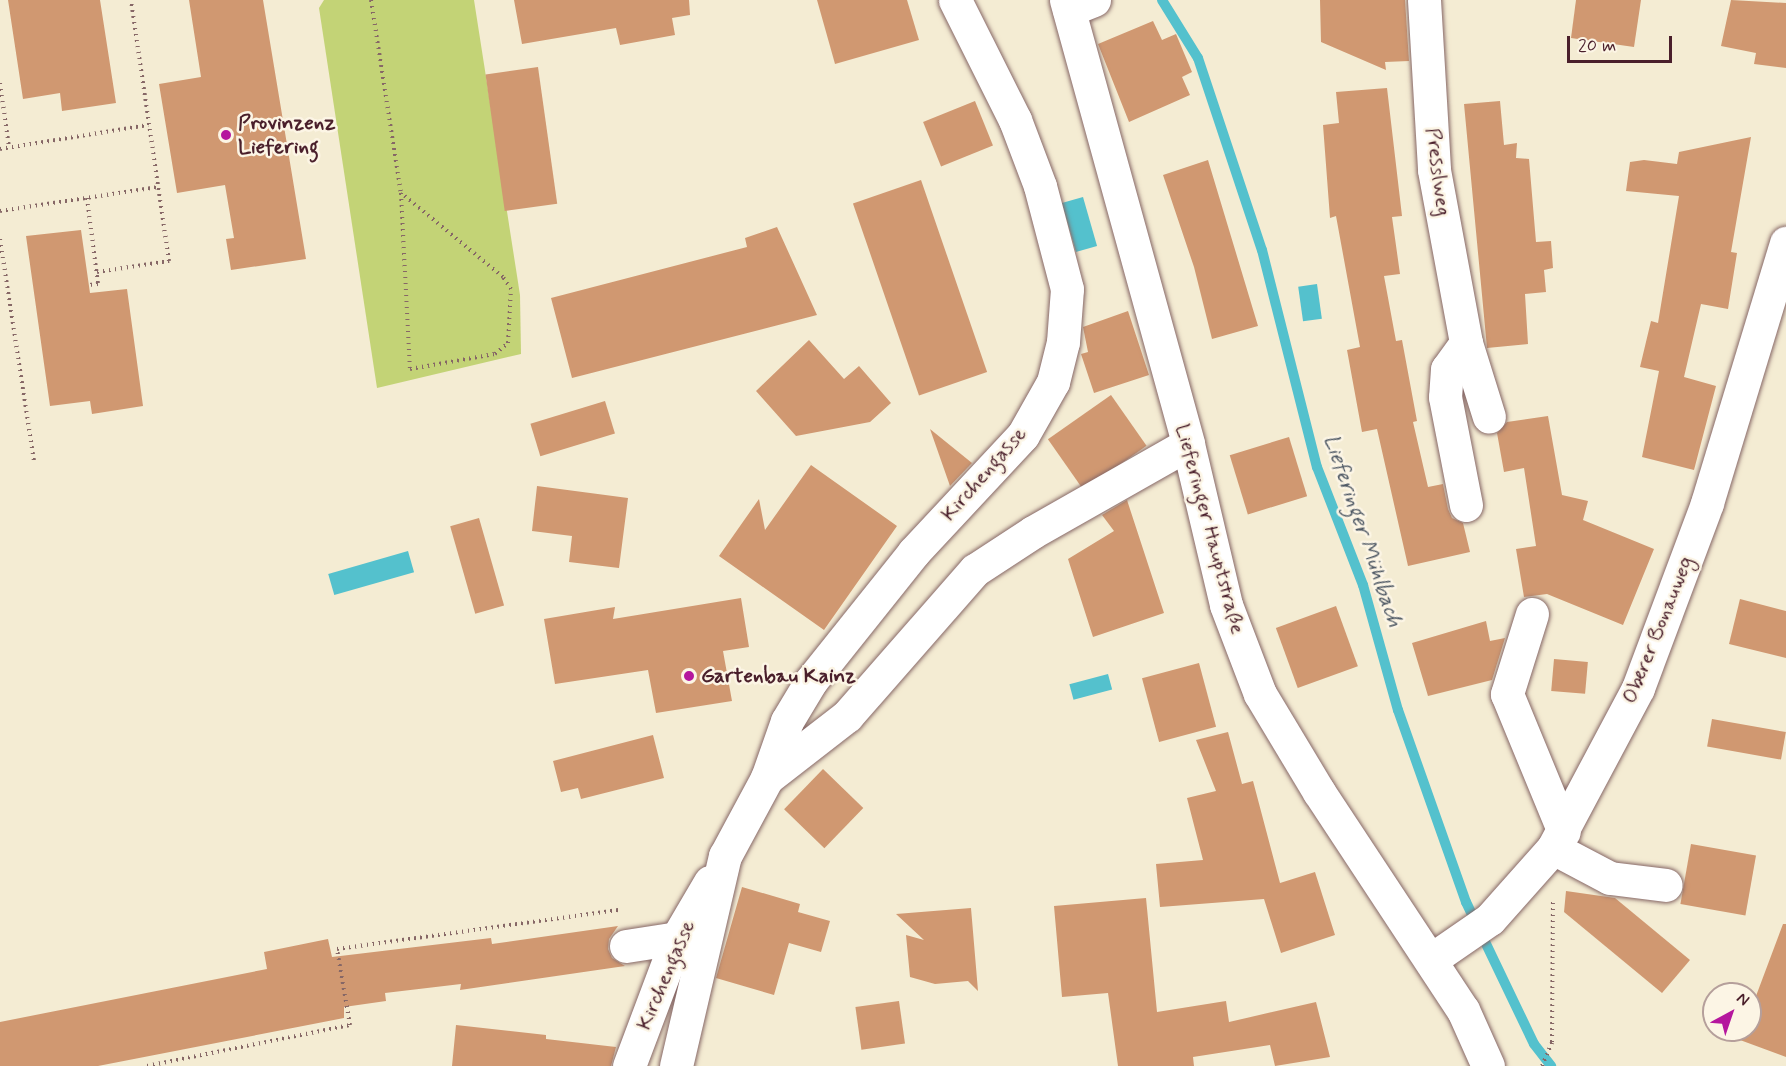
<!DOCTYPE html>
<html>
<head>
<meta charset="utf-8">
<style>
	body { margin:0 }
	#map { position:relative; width:1786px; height:1066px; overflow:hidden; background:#f4ecd3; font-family:Mynerve,sans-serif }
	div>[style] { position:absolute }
	.green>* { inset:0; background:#c3d376 }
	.water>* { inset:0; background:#54c1cd; transform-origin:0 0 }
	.stream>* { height:10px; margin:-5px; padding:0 5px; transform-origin:5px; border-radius:5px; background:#54c1cd }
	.building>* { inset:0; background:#d09871; transform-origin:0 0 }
	.path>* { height:4px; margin-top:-2px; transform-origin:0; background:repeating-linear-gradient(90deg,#866766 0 1.5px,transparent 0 6px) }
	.roads { filter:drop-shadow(0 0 2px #866766) drop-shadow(0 0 2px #866766) }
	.minor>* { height:33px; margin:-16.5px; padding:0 16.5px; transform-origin:16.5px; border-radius:16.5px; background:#fff }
	.dots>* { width:16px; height:16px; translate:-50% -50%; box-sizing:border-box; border:3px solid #fcf5e5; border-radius:50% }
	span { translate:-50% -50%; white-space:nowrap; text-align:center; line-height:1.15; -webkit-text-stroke:5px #fcf5e5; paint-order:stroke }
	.poi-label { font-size:21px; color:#4a1f2b; font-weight:700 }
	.left { translate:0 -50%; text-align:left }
	.street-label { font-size:21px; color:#4a1f2b }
	.water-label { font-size:22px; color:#4e5864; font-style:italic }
	.north { position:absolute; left:1702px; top:982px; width:60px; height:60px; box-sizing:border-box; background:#fcf5e5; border:2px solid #b59f9b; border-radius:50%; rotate:40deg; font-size:16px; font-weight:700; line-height:24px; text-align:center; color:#4a1f2b }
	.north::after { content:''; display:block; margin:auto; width:21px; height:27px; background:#b5179e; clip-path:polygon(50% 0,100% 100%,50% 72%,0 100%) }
	.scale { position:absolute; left:1567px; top:36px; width:105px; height:27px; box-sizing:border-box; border:3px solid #4a1f2b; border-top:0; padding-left:8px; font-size:18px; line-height:21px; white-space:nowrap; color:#4a1f2b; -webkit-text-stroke:4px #fcf5e5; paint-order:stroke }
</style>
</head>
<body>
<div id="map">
	<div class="green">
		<div style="clip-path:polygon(324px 0,474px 0,520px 295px,521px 354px,377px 388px,319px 8px)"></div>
	</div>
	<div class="water">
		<div style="left:1083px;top:197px;width:51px;height:22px;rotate:74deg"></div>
		<div style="left:1317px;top:284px;width:35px;height:19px;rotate:82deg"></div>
		<div style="left:408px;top:551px;width:22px;height:83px;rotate:74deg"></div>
		<div style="left:1108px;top:674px;width:16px;height:40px;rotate:75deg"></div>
	</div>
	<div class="stream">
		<div style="left:1162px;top:0;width:68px;rotate:58.2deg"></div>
		<div style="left:1198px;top:58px;width:202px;rotate:71.6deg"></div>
		<div style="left:1262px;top:250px;width:224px;rotate:75.8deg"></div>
		<div style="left:1317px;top:467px;width:127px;rotate:68.7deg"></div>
		<div style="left:1363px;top:585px;width:130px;rotate:74.4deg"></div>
		<div style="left:1398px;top:710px;width:204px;rotate:70.5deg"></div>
		<div style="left:1466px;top:902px;width:157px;rotate:64.4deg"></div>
		<div style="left:1534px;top:1044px;width:28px;rotate:52deg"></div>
	</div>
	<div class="building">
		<div style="clip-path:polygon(8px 0,100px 0,116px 103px,62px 111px,60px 93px,23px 99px)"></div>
		<div style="clip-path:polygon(189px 0,263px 0,306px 259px,231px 270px,226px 239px,234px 238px,225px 185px,177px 193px,159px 84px,201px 77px)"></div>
		<div style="clip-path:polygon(514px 0,689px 0,690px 15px,672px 18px,675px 35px,620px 45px,616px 28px,522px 44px)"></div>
		<div style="clip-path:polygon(817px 0,907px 0,919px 40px,835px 64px)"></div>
		<div style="clip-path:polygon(1320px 0,1405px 0,1409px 61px,1385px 62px,1386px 70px,1321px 42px)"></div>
		<div style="clip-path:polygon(1576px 0,1641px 0,1634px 47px,1571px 38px)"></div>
		<div style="clip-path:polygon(1731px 0,1786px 3px,1786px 68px,1754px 64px,1756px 53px,1721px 46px)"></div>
		<div style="clip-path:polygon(1153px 21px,1162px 40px,1176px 34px,1192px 72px,1182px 77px,1190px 95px,1129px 122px,1098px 44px)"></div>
		<div style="left:538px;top:67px;width:138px;height:53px;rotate:82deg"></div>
		<div style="clip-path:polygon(1387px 88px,1402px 216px,1392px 217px,1400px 274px,1384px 276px,1396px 341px,1402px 340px,1417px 421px,1413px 422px,1428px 487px,1443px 484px,1448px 509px,1452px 518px,1463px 523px,1470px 552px,1408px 566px,1377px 429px,1362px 432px,1347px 350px,1360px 347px,1336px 216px,1330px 218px,1323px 125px,1339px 123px,1336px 92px)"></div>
		<div style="left:975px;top:101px;width:48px;height:56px;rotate:68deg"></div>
		<div style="clip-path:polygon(1500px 101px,1504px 145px,1517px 143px,1516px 158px,1529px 159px,1536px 242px,1551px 241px,1553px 268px,1544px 270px,1546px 292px,1525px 294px,1528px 344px,1487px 348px,1464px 104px)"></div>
		<div style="clip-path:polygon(1751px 137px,1731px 252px,1737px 253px,1728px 309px,1701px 304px,1684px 377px,1716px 386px,1694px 470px,1642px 457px,1659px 371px,1640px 367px,1651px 321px,1658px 323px,1679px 196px,1626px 191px,1630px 162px,1644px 160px,1677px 164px,1679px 152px)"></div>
		<div style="clip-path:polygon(1208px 160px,1258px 326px,1212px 339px,1194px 267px,1163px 175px)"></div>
		<div style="left:921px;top:180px;width:203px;height:72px;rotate:71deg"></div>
		<div style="clip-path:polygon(777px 227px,817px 315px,572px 378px,551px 298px,747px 247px,745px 238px)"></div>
		<div style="clip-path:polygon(81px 230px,90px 293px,127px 289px,143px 406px,92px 414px,90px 401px,50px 406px,26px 236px)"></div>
		<div style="clip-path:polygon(1128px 311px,1149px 375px,1094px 393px,1081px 354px,1088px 352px,1083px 327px)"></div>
		<div style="clip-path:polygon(809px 340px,844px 379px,859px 366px,891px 403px,870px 422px,796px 436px,756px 391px)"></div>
		<div style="left:1111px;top:395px;width:62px;height:77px;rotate:55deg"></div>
		<div style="left:605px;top:401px;width:34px;height:78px;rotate:73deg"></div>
		<div style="clip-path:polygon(1548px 416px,1562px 495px,1588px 501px,1583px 520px,1654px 549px,1623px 625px,1547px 594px,1524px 597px,1516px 549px,1536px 546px,1524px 468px,1504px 472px,1497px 433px,1507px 422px)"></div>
		<div style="clip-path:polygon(930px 429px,972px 463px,950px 486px)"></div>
		<div style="left:1289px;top:437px;width:62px;height:62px;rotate:73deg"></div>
		<div style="clip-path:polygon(811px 465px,897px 526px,824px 630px,719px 556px,759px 499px,765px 530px)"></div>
		<div style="clip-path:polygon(537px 486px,628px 498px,619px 568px,569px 562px,572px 536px,532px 531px)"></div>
		<div style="clip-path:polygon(1127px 500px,1164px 613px,1093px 637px,1068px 559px,1114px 531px,1102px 515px)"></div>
		<div style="left:479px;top:518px;width:91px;height:30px;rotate:74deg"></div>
		<div style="clip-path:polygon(741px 598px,749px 647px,723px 651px,732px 701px,656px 713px,648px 670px,555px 684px,544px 619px,615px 607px,613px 619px)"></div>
		<div style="clip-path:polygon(1740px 599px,1786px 611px,1786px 658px,1729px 644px)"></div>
		<div style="left:1336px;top:606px;width:64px;height:64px;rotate:70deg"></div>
		<div style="clip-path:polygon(1486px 621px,1490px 641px,1505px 638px,1492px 680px,1428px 696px,1412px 643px)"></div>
		<div style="left:1554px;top:659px;width:34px;height:32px;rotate:5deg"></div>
		<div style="left:1199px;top:663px;width:66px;height:59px;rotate:75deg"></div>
		<div style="left:1712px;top:719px;width:75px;height:28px;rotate:10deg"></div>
		<div style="clip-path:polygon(1228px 732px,1242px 784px,1253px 781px,1280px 883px,1315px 872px,1335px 935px,1281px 953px,1264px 899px,1160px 907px,1156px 864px,1203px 860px,1187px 798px,1216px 791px,1196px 740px)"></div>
		<div style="clip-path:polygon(653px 735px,664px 778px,581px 799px,578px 788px,561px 792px,553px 761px)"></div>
		<div style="left:823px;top:769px;width:56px;height:56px;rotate:44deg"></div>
		<div style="left:1691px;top:844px;width:66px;height:61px;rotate:10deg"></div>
		<div style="clip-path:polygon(742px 887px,800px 904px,798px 912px,830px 921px,821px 952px,789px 943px,774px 995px,716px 978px)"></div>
		<div style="clip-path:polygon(1566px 891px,1615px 898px,1690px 960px,1662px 993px,1564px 912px)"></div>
		<div style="clip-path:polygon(1146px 898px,1157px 1012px,1226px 1001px,1229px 1022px,1316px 1002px,1330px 1057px,1275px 1066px,1270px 1045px,1193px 1057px,1194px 1066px,1118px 1066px,1108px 993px,1062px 997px,1054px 906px)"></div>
		<div style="clip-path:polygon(971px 908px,978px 991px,968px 981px,935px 984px,910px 977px,906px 935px,924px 940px,896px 914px)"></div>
		<div style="clip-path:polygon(1783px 924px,1786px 924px,1786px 1057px,1740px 1040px,1743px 1030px,1750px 1030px,1750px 1012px)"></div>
		<div style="clip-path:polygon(618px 926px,609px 939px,608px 949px,612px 958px,625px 966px,460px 990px,461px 984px,385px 993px,386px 1001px,344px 1007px,344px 1018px,98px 1066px,0 1066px,0 1022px,267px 969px,264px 952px,328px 939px,332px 957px,491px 938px,492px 944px)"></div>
		<div style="left:899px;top:1001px;width:43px;height:44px;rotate:82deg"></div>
		<div style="clip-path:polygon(456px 1025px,546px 1035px,546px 1039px,616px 1047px,611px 1066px,452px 1066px)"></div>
	</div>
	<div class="path">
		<div style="left:371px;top:0;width:195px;rotate:81.2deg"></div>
		<div style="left:401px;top:193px;width:176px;rotate:87.1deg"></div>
		<div style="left:410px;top:369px;width:86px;rotate:-10deg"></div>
		<div style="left:495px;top:354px;width:17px;rotate:-40deg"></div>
		<div style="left:508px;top:343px;width:54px;rotate:-86.8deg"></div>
		<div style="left:511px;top:289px;width:14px;rotate:-124deg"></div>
		<div style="left:503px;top:277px;width:132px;rotate:-140.5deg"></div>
		<div style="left:0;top:83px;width:65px;rotate:82deg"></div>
		<div style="left:0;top:149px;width:150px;rotate:-9.2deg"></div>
		<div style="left:87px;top:198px;width:87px;rotate:82.7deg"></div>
		<div style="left:98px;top:284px;width:9px;rotate:174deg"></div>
		<div style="left:0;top:211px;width:160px;rotate:-8.6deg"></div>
		<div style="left:0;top:239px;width:225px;rotate:81.3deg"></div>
		<div style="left:97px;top:272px;width:73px;rotate:-8.7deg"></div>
		<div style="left:169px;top:261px;width:264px;rotate:-98.3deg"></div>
		<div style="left:147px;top:1066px;width:207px;rotate:-11.4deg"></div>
		<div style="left:350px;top:1025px;width:77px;rotate:-99.7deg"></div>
		<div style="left:337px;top:949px;width:284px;rotate:-7.9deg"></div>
		<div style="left:1542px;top:1066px;width:26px;rotate:-67deg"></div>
		<div style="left:1552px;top:1042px;width:141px;rotate:-89.6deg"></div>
	</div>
	<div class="roads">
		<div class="minor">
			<div style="left:1066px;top:0;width:460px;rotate:74.6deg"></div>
			<div style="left:1188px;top:444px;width:165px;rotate:76.7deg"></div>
			<div style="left:1226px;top:605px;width:95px;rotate:69.1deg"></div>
			<div style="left:1260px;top:694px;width:114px;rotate:59deg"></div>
			<div style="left:1319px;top:792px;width:261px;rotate:56.6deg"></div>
			<div style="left:1463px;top:1010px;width:61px;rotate:65.9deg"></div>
			<div style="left:1424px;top:0;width:170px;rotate:86.6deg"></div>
			<div style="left:1434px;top:170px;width:176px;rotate:79.5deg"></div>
			<div style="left:1466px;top:343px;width:77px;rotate:72.7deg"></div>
			<div style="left:1069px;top:10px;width:27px;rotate:-22deg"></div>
			<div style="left:1466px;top:343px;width:32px;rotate:126deg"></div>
			<div style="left:1447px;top:369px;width:28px;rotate:94deg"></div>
			<div style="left:1445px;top:397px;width:110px;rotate:79deg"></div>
			<div style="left:1532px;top:614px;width:84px;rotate:107.4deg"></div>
			<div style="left:1507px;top:694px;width:149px;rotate:67.6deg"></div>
			<div style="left:767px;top:778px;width:101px;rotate:-37.8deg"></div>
			<div style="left:847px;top:716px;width:194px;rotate:-48.8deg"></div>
			<div style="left:975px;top:570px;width:69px;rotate:-33.2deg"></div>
			<div style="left:1033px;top:532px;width:178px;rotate:-29.6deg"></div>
			<div style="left:1553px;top:848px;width:64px;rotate:27.8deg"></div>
			<div style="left:1610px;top:878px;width:56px;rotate:7.1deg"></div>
			<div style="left:626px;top:946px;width:52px;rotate:-8.9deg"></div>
			<div style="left:1432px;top:959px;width:70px;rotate:-34.6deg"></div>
			<div style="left:1490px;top:919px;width:95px;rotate:-48.4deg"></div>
			<div style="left:1553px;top:848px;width:181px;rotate:-62deg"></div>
			<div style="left:1638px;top:688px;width:197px;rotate:-69.5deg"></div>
			<div style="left:1707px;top:503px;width:272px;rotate:-73.1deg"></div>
			<div style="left:629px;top:1066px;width:137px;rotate:-69.4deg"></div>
			<div style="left:677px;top:938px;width:65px;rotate:-59.5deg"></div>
			<div style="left:676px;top:1066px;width:216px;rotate:-76.9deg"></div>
			<div style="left:725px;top:856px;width:89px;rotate:-61.7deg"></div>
			<div style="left:767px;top:778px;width:60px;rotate:-70.7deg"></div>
			<div style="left:787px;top:721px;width:47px;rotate:-59deg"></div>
			<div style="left:811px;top:681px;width:164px;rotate:-51.4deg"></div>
			<div style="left:913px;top:553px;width:161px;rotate:-47deg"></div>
			<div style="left:1023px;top:435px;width:61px;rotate:-60.5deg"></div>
			<div style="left:1053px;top:382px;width:41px;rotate:-76deg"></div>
			<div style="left:1063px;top:342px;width:53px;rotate:-85.7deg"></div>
			<div style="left:1067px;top:289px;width:106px;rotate:-104.7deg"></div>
			<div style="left:1040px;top:186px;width:71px;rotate:-110.7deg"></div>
			<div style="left:1015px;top:120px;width:134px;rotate:-116.6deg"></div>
		</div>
	</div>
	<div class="dots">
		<div style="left:226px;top:135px;background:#b5179e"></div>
		<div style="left:689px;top:676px;background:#b5179e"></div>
	</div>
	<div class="poi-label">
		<span class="left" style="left:238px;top:135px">Provinzenz<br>Liefering</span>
		<span class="left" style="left:701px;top:676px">Gartenbau Kainz</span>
	</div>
	<div class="street-label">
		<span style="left:1438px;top:172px;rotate:83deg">Presslweg</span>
		<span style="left:984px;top:474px;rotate:-49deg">Kirchengasse</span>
		<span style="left:1210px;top:529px;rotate:75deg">Lieferinger Hauptstraße</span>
		<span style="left:1658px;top:630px;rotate:-68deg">Oberer Bonauweg</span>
		<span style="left:666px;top:975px;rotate:-67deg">Kirchengasse</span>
	</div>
	<div class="water-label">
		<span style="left:1362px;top:531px;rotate:71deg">Lieferinger Mühlbach</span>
	</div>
	<div class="north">N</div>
	<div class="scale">20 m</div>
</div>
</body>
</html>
